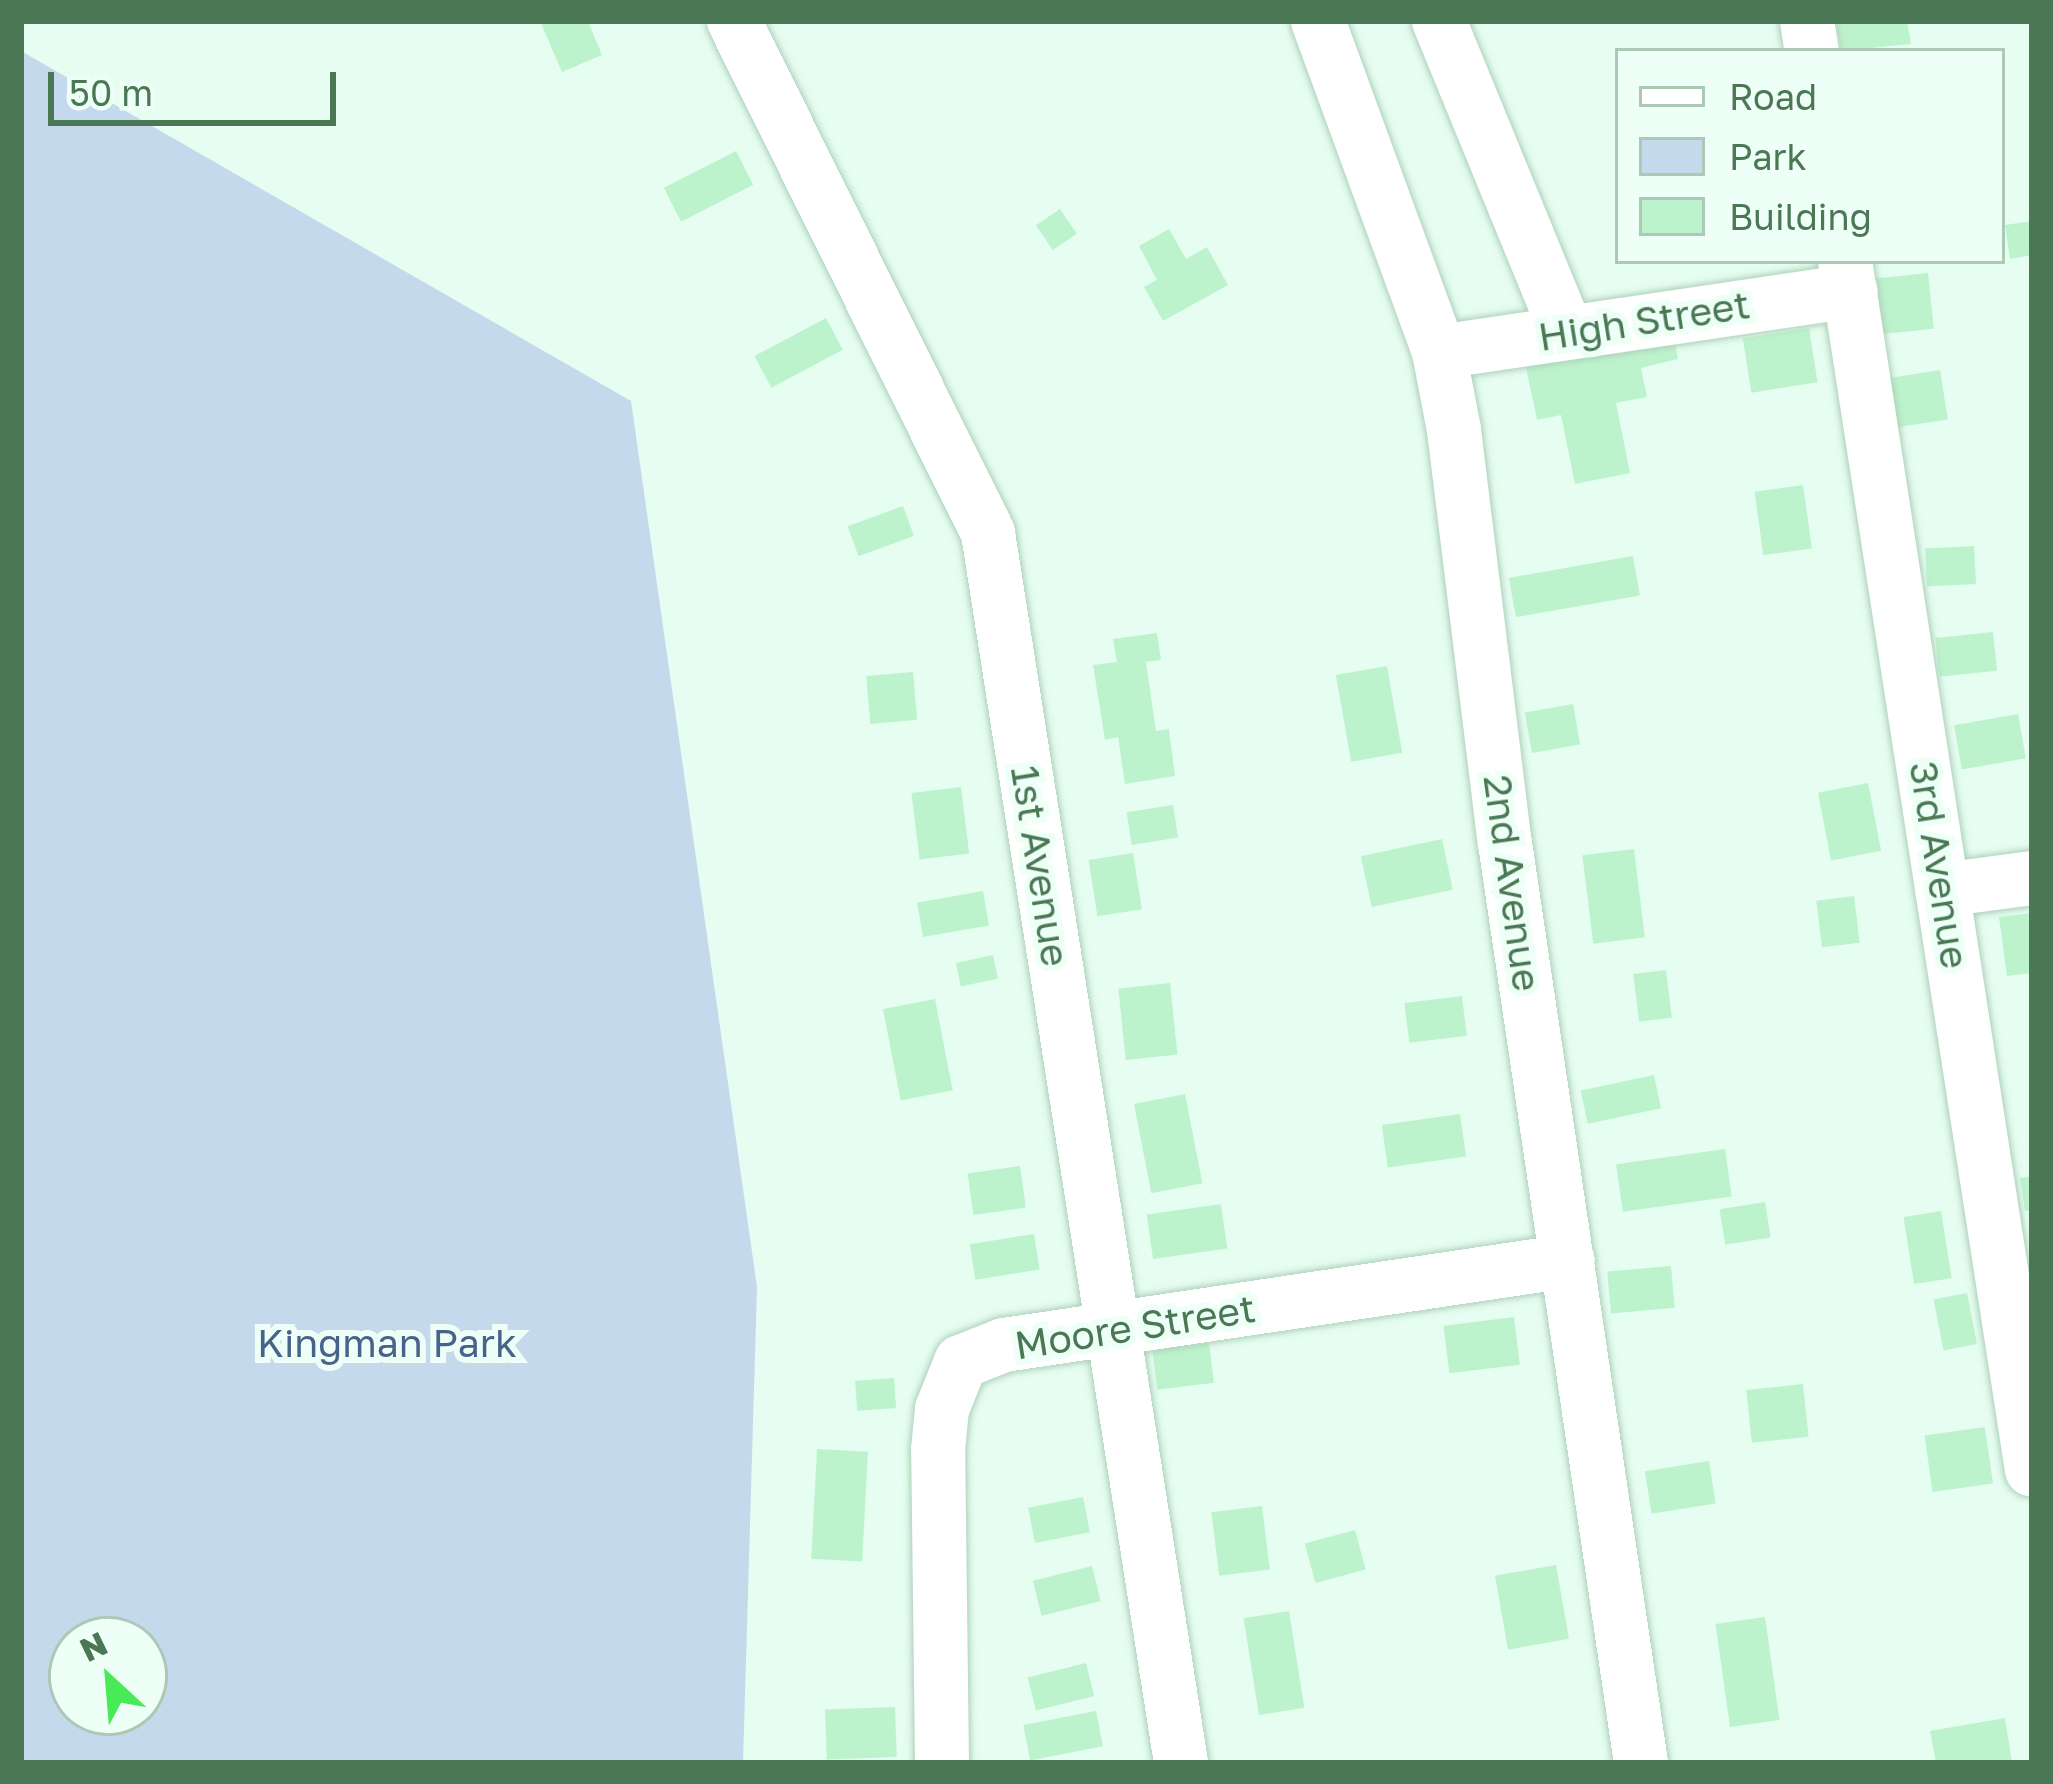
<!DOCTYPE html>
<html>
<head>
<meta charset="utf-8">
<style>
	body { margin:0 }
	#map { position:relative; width:2053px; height:1784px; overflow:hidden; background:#e6fdf1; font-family:"Golos Text",sans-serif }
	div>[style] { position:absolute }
	.green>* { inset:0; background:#c4d9eb }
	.building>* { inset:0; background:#bdf3cc; transform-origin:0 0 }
	.roads { filter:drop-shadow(0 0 3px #aed2ba) drop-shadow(0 0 3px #aed2ba) }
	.minor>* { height:54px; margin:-27px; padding:0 27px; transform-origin:27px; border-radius:27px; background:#fff }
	span { translate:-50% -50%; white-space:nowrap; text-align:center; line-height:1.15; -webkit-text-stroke:12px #edfff6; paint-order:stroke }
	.street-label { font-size:39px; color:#4a7854 }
	.park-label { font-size:39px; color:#47638a }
	.frame { position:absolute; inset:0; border:24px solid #4a7854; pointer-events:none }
	.legend { position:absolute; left:1615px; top:48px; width:390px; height:216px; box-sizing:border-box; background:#edfff6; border:3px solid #acc9b5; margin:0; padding:15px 21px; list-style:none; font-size:36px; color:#4a7854 }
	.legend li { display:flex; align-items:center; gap:24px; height:60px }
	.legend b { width:60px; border:3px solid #acc9b5 }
	.north { position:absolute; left:48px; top:1616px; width:120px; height:120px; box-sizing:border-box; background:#edfff6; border:3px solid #acc9b5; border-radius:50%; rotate:334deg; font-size:33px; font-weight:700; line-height:48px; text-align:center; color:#4a7854 }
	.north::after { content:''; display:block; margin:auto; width:42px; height:54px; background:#49ea58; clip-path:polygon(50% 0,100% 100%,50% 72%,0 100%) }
	.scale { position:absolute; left:48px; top:72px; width:288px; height:54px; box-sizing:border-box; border:6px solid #4a7854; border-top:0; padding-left:15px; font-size:36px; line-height:42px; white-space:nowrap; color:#4a7854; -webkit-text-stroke:9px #edfff6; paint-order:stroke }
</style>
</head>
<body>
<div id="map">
	<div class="green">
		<div style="clip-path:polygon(evenodd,21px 51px,631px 401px,757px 1287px,743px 1763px,21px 1763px,21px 51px,72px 1640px,144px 1640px,144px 1712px,72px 1712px,72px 1640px)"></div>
	</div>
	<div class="building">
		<div style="clip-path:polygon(540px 21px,588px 21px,602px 55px,562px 72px)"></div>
		<div style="clip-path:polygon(1836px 21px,1907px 21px,1911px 44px,1841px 51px)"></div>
		<div style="left:736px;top:151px;width:38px;height:81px;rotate:63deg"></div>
		<div style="left:1060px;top:209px;width:30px;height:29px;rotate:56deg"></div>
		<div style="clip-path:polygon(2032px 221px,2032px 255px,2010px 259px,2005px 225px)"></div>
		<div style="clip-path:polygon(1169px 229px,1186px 259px,1207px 247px,1228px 285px,1163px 321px,1144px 287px,1157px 280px,1139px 246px)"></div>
		<div style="left:1928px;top:273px;width:56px;height:58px;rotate:84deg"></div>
		<div style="left:826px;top:318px;width:36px;height:81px;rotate:62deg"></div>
		<div style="left:1809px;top:328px;width:55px;height:67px;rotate:81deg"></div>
		<div style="clip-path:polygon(1673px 333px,1678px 359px,1641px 368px,1647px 397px,1616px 403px,1630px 473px,1575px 484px,1561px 415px,1537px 420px,1525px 363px)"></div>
		<div style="left:1940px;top:370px;width:50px;height:51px;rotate:81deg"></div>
		<div style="left:1803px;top:485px;width:64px;height:49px;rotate:82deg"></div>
		<div style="left:903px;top:506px;width:32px;height:59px;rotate:70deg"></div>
		<div style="left:1974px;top:546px;width:38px;height:49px;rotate:87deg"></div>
		<div style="left:1633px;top:556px;width:40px;height:126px;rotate:80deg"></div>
		<div style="left:1993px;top:632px;width:39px;height:58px;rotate:84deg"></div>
		<div style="clip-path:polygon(1157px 633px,1161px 660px,1146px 662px,1156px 731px,1169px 729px,1175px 776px,1125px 784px,1118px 737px,1105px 740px,1093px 665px,1117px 662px,1113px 639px)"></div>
		<div style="left:1387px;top:666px;width:88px;height:52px;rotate:80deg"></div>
		<div style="left:913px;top:672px;width:48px;height:47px;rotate:85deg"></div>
		<div style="left:1573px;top:704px;width:41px;height:49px;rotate:80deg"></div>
		<div style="left:2018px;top:714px;width:45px;height:65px;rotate:80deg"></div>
		<div style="left:1868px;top:783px;width:69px;height:51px;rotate:79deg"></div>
		<div style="left:961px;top:787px;width:67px;height:50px;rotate:83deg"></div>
		<div style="left:1173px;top:805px;width:33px;height:47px;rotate:81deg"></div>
		<div style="left:1442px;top:839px;width:52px;height:83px;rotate:78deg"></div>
		<div style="left:1634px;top:849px;width:89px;height:52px;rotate:83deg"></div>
		<div style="left:1133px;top:853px;width:57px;height:45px;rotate:81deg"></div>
		<div style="left:983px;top:891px;width:35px;height:67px;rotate:80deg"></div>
		<div style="left:1854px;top:896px;width:47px;height:38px;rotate:83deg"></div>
		<div style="clip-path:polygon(2032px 913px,2032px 973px,2007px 976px,1999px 917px)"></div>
		<div style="left:993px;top:955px;width:24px;height:38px;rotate:78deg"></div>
		<div style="left:1666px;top:970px;width:48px;height:33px;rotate:83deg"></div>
		<div style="left:1170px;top:983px;width:72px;height:52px;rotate:84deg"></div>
		<div style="left:1462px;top:996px;width:40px;height:58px;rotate:83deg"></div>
		<div style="left:935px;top:999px;width:93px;height:53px;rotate:79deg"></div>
		<div style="left:1654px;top:1075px;width:34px;height:75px;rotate:78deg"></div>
		<div style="left:1185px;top:1094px;width:91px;height:52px;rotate:79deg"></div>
		<div style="left:1460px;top:1114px;width:43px;height:79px;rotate:82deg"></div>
		<div style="left:1725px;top:1149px;width:48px;height:110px;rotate:82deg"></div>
		<div style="left:1020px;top:1166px;width:42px;height:53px;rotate:82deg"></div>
		<div style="clip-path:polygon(2032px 1176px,2032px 1210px,2025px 1211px,2020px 1178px)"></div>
		<div style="left:1765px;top:1202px;width:36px;height:46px;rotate:81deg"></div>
		<div style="left:1221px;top:1204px;width:45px;height:75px;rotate:82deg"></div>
		<div style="left:1941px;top:1211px;width:68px;height:38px;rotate:81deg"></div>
		<div style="left:1034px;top:1234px;width:36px;height:65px;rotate:81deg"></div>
		<div style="left:1671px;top:1266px;width:42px;height:64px;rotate:85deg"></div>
		<div style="left:1967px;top:1293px;width:52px;height:34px;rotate:79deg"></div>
		<div style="left:1514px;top:1317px;width:48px;height:71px;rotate:83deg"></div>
		<div style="left:1209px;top:1343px;width:40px;height:57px;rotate:83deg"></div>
		<div style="left:894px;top:1378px;width:30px;height:39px;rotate:86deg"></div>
		<div style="left:1803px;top:1384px;width:53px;height:57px;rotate:84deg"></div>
		<div style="left:1985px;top:1427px;width:57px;height:61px;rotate:82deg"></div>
		<div style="left:817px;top:1449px;width:51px;height:110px;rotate:3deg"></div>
		<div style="left:1709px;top:1461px;width:43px;height:65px;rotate:81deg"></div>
		<div style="left:1083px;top:1497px;width:36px;height:56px;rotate:79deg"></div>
		<div style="left:1262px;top:1506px;width:64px;height:51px;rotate:83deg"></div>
		<div style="left:1355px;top:1530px;width:41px;height:52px;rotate:75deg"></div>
		<div style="left:1556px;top:1565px;width:75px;height:62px;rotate:80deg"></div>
		<div style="left:1092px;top:1566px;width:36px;height:61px;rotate:76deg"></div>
		<div style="left:1289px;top:1611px;width:98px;height:46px;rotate:81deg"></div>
		<div style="left:1765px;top:1617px;width:104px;height:50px;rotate:82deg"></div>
		<div style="left:1086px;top:1663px;width:34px;height:60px;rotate:76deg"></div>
		<div style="left:895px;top:1707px;width:50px;height:70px;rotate:88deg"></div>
		<div style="left:1096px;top:1711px;width:36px;height:74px;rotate:79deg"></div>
		<div style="clip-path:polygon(2005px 1718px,2012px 1763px,1936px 1763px,1930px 1731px)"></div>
	</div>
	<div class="roads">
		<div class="minor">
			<div style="left:734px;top:21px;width:572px;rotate:63.61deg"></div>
			<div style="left:988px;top:533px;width:1245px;rotate:81.08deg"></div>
			<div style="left:1318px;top:21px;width:352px;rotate:69.9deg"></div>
			<div style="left:1439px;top:352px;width:79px;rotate:79.1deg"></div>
			<div style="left:1454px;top:430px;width:416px;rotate:83deg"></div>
			<div style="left:1505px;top:843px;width:930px;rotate:81.59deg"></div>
			<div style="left:1439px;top:21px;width:337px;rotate:67.7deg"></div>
			<div style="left:1807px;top:21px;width:30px;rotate:81deg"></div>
			<div style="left:1845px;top:261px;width:1223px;rotate:81.21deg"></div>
			<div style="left:1439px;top:352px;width:416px;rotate:-8.4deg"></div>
			<div style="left:1942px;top:890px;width:91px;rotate:-7.6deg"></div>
			<div style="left:942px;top:1763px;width:313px;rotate:-90.7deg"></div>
			<div style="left:938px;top:1450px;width:41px;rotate:-84.4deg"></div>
			<div style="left:942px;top:1409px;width:51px;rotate:-68deg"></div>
			<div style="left:961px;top:1362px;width:46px;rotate:-21.6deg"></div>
			<div style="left:1004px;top:1345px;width:570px;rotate:-8.47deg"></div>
		</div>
	</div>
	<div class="street-label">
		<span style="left:1644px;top:321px;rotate:-9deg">High Street</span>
		<span style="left:1939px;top:865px;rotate:81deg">3rd Avenue</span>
		<span style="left:1040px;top:866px;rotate:81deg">1st Avenue</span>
		<span style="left:1512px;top:883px;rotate:82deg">2nd Avenue</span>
		<span style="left:1135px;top:1327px;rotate:-9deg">Moore Street</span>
	</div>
	<div class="park-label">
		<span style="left:387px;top:1343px">Kingman Park</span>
	</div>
	<div class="frame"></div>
	<ul class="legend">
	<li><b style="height:15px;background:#fff"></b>Road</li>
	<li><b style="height:33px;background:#c4d9eb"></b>Park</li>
	<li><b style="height:33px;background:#bdf3cc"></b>Building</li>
	</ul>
	<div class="north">N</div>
	<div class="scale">50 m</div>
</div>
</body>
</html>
